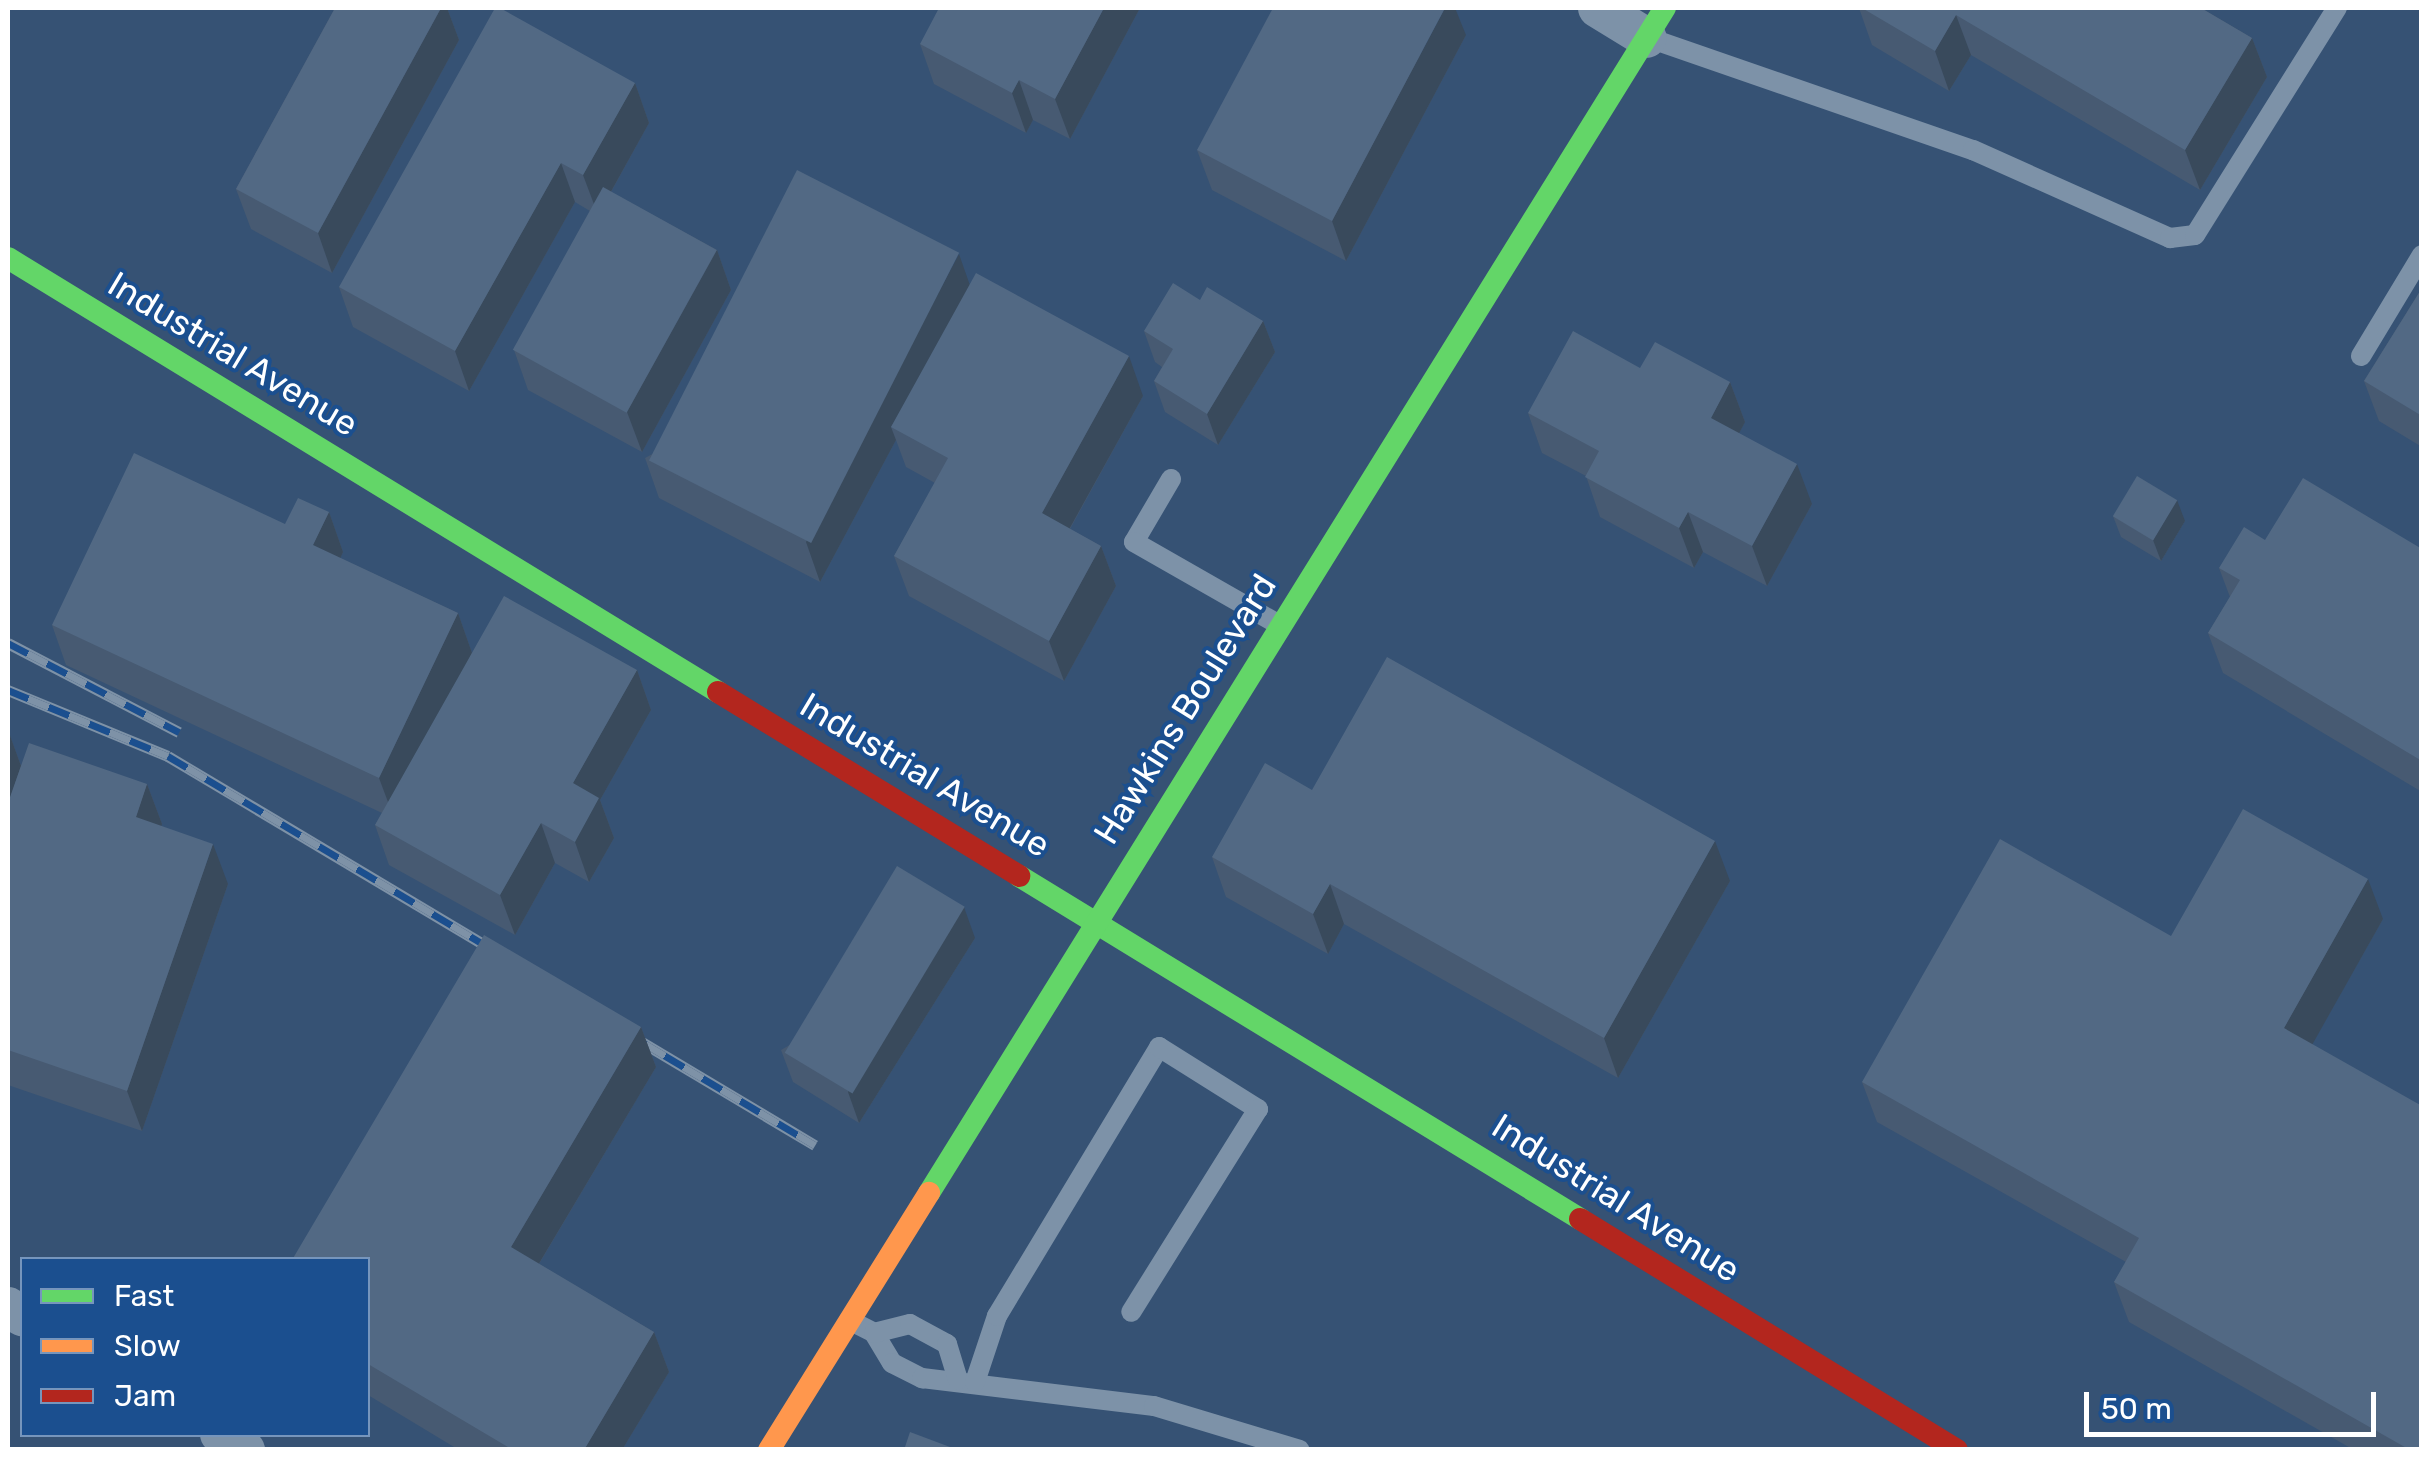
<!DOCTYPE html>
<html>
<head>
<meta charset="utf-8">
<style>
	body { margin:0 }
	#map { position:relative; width:2429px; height:1457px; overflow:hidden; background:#365274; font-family:Rubik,sans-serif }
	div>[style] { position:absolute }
	.lane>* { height:20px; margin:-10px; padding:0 10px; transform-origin:10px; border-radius:10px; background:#7d92a8 }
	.street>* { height:40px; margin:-20px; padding:0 20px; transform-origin:20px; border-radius:20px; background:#7d92a8 }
	.fast>* { height:22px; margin:-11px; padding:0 11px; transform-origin:11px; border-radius:11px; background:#63d668 }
	.slow>* { height:22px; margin:-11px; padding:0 11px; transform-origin:11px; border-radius:11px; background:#ff974d }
	.jam>* { height:22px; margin:-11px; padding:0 11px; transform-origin:11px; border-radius:11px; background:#b3261e }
	.rail>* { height:11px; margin-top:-5.5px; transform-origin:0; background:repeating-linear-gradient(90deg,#1b4f8f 0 22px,#7e92a7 0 44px); box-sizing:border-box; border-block:2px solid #7e92a7 }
	.wall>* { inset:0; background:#475a72 }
	.shaded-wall>* { inset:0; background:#394a5c }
	.building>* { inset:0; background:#526984; transform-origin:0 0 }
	span { translate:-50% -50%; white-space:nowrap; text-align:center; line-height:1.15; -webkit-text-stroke:8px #1b4f8f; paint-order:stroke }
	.street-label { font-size:35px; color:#fff }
	.frame { position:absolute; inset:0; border:10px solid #fff; pointer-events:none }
	.legend { position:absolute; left:20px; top:1257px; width:350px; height:180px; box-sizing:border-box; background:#1b4f8f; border:2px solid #7695bc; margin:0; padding:12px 18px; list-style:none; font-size:30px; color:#fff }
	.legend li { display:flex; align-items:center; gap:20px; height:50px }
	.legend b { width:50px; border:2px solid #7695bc }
	.scale { position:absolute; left:2084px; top:1392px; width:292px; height:45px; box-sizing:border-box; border:5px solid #fff; border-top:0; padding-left:12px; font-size:30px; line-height:35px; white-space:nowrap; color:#fff; -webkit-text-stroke:8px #1b4f8f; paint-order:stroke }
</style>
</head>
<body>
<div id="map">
	<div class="lane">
		<div style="left:1649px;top:38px;width:343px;rotate:19.1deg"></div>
		<div style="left:1973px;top:150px;width:216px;rotate:24.1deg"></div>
		<div style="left:2170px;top:238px;width:25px;rotate:-7deg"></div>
		<div style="left:2195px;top:235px;width:268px;rotate:-58deg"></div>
		<div style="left:2361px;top:356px;width:118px;rotate:-58.9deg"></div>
		<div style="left:1171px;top:479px;width:73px;rotate:120.4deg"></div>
		<div style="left:1134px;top:542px;width:166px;rotate:29.7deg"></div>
		<div style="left:849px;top:1320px;width:28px;rotate:27deg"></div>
		<div style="left:874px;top:1333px;width:35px;rotate:59deg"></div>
		<div style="left:892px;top:1363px;width:34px;rotate:27deg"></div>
		<div style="left:922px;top:1378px;width:234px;rotate:6.9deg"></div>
		<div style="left:1154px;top:1406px;width:152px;rotate:16.8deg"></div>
		<div style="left:874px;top:1333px;width:37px;rotate:-14deg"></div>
		<div style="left:910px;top:1324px;width:42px;rotate:28.4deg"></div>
		<div style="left:947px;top:1344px;width:37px;rotate:73deg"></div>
		<div style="left:975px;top:1382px;width:70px;rotate:-71.6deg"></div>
		<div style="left:997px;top:1316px;width:314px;rotate:-58.9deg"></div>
		<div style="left:1159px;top:1047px;width:117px;rotate:32.1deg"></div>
		<div style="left:1258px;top:1109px;width:239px;rotate:122deg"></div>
	</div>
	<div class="street">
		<div style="left:1598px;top:8px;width:57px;rotate:31.5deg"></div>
		<div style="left:8px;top:1307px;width:17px;rotate:33deg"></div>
		<div style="left:220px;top:1434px;width:30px;rotate:33deg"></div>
	</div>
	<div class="fast">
		<div style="left:8px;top:258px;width:832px;rotate:31.44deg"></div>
		<div style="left:1019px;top:876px;width:658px;rotate:31.44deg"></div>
		<div style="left:929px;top:1193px;width:1395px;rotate:-58.16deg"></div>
	</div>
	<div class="slow">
		<div style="left:769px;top:1450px;width:303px;rotate:-58.1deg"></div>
	</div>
	<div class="jam">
		<div style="left:718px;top:692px;width:353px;rotate:31.4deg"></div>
		<div style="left:1580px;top:1219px;width:442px;rotate:31.5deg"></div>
	</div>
	<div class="rail">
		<div style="left:8px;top:643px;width:193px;rotate:27.5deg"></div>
		<div style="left:8px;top:690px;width:173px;rotate:22.4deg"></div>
		<div style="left:168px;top:756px;width:391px;rotate:30.8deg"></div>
		<div style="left:627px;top:1033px;width:219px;rotate:30.8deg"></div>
	</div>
	<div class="wall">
		<div style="clip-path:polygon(335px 8px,447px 8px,459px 40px,332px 273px,251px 229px,236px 189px)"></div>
		<div style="clip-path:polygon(1140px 8px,1070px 139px,1033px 120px,1026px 133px,934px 84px,920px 44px)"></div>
		<div style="clip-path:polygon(1859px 8px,2201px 8px,2252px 38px,2267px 77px,2200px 190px,1971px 55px,1949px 91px,1872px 45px)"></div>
		<div style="clip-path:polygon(1466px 35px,1346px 261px,1212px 190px,1197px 150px)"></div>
		<div style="clip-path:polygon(635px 83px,649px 123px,611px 192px,717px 250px,731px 290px,642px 452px,528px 390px,514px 350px,590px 211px,575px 202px,469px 391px,353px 327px,339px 287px)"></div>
		<div style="clip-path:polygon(970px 284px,1143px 396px,1070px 529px,1101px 546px,1116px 586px,1064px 681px,909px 596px,894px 556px,935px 483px,906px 467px,896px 440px,820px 582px,659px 498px,645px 458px)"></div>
		<div style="clip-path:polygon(2422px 288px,2422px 447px,2379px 421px,2364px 381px)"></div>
		<div style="clip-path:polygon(1200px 300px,1263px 321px,1275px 352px,1218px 445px,1165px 412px,1154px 381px,1162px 367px,1155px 362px,1144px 331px)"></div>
		<div style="clip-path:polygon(1640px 368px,1730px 382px,1745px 422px,1739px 433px,1812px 504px,1767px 586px,1703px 552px,1694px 568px,1600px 517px,1586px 476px,1542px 453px,1528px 413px)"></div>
		<div style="clip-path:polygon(329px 512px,343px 552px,340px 558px,458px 613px,472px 653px,637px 670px,651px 710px,600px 800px,614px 838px,589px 882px,555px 863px,515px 935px,389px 865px,375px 825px,382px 813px,66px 665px,52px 625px,285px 524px)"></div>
		<div style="clip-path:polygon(2113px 516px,2185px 521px,2161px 561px,2121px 537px)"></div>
		<div style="clip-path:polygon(2265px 540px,2422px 549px,2422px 792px,2223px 673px,2208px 633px,2230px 597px,2219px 568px)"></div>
		<div style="clip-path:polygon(8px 730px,21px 766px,147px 784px,162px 824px,161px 826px,228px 884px,142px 1131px,8px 1085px)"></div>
		<div style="clip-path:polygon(1312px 790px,1730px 881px,1618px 1078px,1344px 924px,1328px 954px,1226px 897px,1212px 857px)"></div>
		<div style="clip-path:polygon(2383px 919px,2312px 1044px,2422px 1450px,2354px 1450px,2129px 1322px,2114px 1282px,2126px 1262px,1877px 1122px,1862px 1082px,2171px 936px)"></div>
		<div style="clip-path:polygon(975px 938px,859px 1123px,793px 1082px,781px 1050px)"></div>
		<div style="clip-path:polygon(641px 1027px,656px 1067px,539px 1264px,654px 1332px,669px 1372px,622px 1450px,459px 1450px,368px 1395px,368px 1260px)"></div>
	</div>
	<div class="shaded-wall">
		<div style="clip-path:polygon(441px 8px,447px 8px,459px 40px,332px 273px,318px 233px)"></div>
		<div style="clip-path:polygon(1104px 8px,1140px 8px,1070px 139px,1055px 99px)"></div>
		<div style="clip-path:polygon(1445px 8px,1455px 8px,1466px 35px,1346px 261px,1332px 221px)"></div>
		<div style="clip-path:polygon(1956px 15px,1971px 55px,1949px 91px,1935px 51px)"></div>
		<div style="clip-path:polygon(2252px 38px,2267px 77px,2200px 190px,2185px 150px)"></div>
		<div style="clip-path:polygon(1019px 80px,1033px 120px,1026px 133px,1012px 93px)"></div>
		<div style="clip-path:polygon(635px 83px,649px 123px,598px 215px,583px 175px)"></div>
		<div style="clip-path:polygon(561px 163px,575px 202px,469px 391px,455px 351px)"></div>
		<div style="clip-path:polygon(717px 250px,731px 290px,642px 452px,627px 412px)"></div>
		<div style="clip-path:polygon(959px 254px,973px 294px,891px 427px,896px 440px,820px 582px,806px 542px)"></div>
		<div style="clip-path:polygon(1263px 321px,1275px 352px,1218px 445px,1207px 414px)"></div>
		<div style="clip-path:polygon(1129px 356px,1143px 396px,1056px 553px,1042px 513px)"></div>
		<div style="clip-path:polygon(1730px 382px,1745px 422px,1726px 458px,1711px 418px)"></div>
		<div style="clip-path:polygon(1797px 464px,1812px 504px,1767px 586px,1752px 546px)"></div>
		<div style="clip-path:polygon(2177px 500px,2185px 521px,2161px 561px,2153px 540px)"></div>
		<div style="clip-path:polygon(329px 512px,343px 552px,328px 585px,313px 545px)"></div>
		<div style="clip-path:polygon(1688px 512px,1703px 552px,1694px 568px,1679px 528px)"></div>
		<div style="clip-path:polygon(1101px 546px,1116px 586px,1064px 681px,1049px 641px)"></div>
		<div style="clip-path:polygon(458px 613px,472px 653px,394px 818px,379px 778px)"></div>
		<div style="clip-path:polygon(637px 670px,651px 710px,600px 800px,614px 838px,589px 882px,575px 842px,573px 783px)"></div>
		<div style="clip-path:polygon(8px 730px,21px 766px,8px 804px)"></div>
		<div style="clip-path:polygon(147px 784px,162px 824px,150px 857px,136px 817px)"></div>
		<div style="clip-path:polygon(541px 823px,555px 863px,515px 935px,500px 895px)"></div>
		<div style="clip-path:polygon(1715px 841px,1730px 881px,1618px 1078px,1604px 1038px)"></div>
		<div style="clip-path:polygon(213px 844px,228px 884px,142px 1131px,127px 1091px)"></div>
		<div style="clip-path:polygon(2368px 879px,2383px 919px,2299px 1068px,2284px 1028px)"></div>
		<div style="clip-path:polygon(1330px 884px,1344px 924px,1328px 954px,1313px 914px)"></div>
		<div style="clip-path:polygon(964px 907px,975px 938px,859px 1123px,848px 1092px)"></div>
		<div style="clip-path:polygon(641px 1027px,656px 1067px,525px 1287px,511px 1247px)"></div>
		<div style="clip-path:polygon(654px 1332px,669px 1372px,622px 1450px,584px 1450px)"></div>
	</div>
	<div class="building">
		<div style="clip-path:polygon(335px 8px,441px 8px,318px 233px,236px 189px)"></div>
		<div style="clip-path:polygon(495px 8px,500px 8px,635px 83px,583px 175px,561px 163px,455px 351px,339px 287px)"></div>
		<div style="clip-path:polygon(939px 8px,1104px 8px,1055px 99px,1019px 80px,1012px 93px,920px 44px)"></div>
		<div style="clip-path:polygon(1273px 8px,1445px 8px,1332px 221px,1197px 150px)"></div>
		<div style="clip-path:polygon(1862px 8px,2201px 8px,2252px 38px,2185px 150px,1956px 15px,1935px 51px)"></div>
		<div style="left:797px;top:170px;width:182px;height:326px;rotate:27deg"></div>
		<div style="left:603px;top:187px;width:130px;height:186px;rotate:29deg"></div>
		<div style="clip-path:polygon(976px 273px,1129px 356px,1042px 513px,1101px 546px,1049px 641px,894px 556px,948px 458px,891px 427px)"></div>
		<div style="clip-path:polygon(1173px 283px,1200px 300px,1207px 287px,1263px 321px,1207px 414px,1154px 381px,1173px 349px,1144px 331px)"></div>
		<div style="clip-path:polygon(2422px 288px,2422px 416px,2364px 381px)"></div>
		<div style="clip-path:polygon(1573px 331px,1640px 368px,1655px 342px,1730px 382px,1711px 418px,1797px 464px,1752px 546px,1688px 512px,1679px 528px,1585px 477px,1599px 451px,1528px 413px)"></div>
		<div style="clip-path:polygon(134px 453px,285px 524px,298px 498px,329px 512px,313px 545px,458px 613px,379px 778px,52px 625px)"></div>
		<div style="left:2137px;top:476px;width:47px;height:47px;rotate:31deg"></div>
		<div style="clip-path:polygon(2303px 478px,2422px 549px,2422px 761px,2208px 633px,2240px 580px,2219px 568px,2244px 527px,2265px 540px)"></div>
		<div style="clip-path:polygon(504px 596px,637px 670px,573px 783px,599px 798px,575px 842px,541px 823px,500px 895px,375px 825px)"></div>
		<div style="clip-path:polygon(1387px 657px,1715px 841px,1604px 1038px,1330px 884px,1313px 914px,1212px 857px,1265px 763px,1312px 790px)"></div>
		<div style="clip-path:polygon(29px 743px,147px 784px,136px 817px,213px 844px,127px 1091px,8px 1050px,8px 803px)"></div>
		<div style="clip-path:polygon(2243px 809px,2368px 879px,2284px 1028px,2422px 1106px,2422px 1450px,2410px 1450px,2114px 1282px,2139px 1238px,1862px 1082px,2000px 839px,2171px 936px)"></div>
		<div style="left:897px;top:866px;width:79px;height:218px;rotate:31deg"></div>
		<div style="clip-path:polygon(484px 935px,641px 1027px,511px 1247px,654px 1332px,584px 1450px,513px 1450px,368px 1364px,368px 1260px,292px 1260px)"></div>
		<div style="clip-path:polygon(910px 1432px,958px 1450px,904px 1450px)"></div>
	</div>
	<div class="street-label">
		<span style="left:233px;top:354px;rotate:31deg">Industrial Avenue</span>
		<span style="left:1185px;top:709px;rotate:-58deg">Hawkins Boulevard</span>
		<span style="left:925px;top:775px;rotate:31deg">Industrial Avenue</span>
		<span style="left:1616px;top:1198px;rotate:32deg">Industrial Avenue</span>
	</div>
	<div class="frame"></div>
	<ul class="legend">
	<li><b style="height:12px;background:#63d668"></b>Fast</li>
	<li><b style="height:12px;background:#ff974d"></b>Slow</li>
	<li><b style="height:12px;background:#b3261e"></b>Jam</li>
	</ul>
	<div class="scale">50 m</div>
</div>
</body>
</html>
